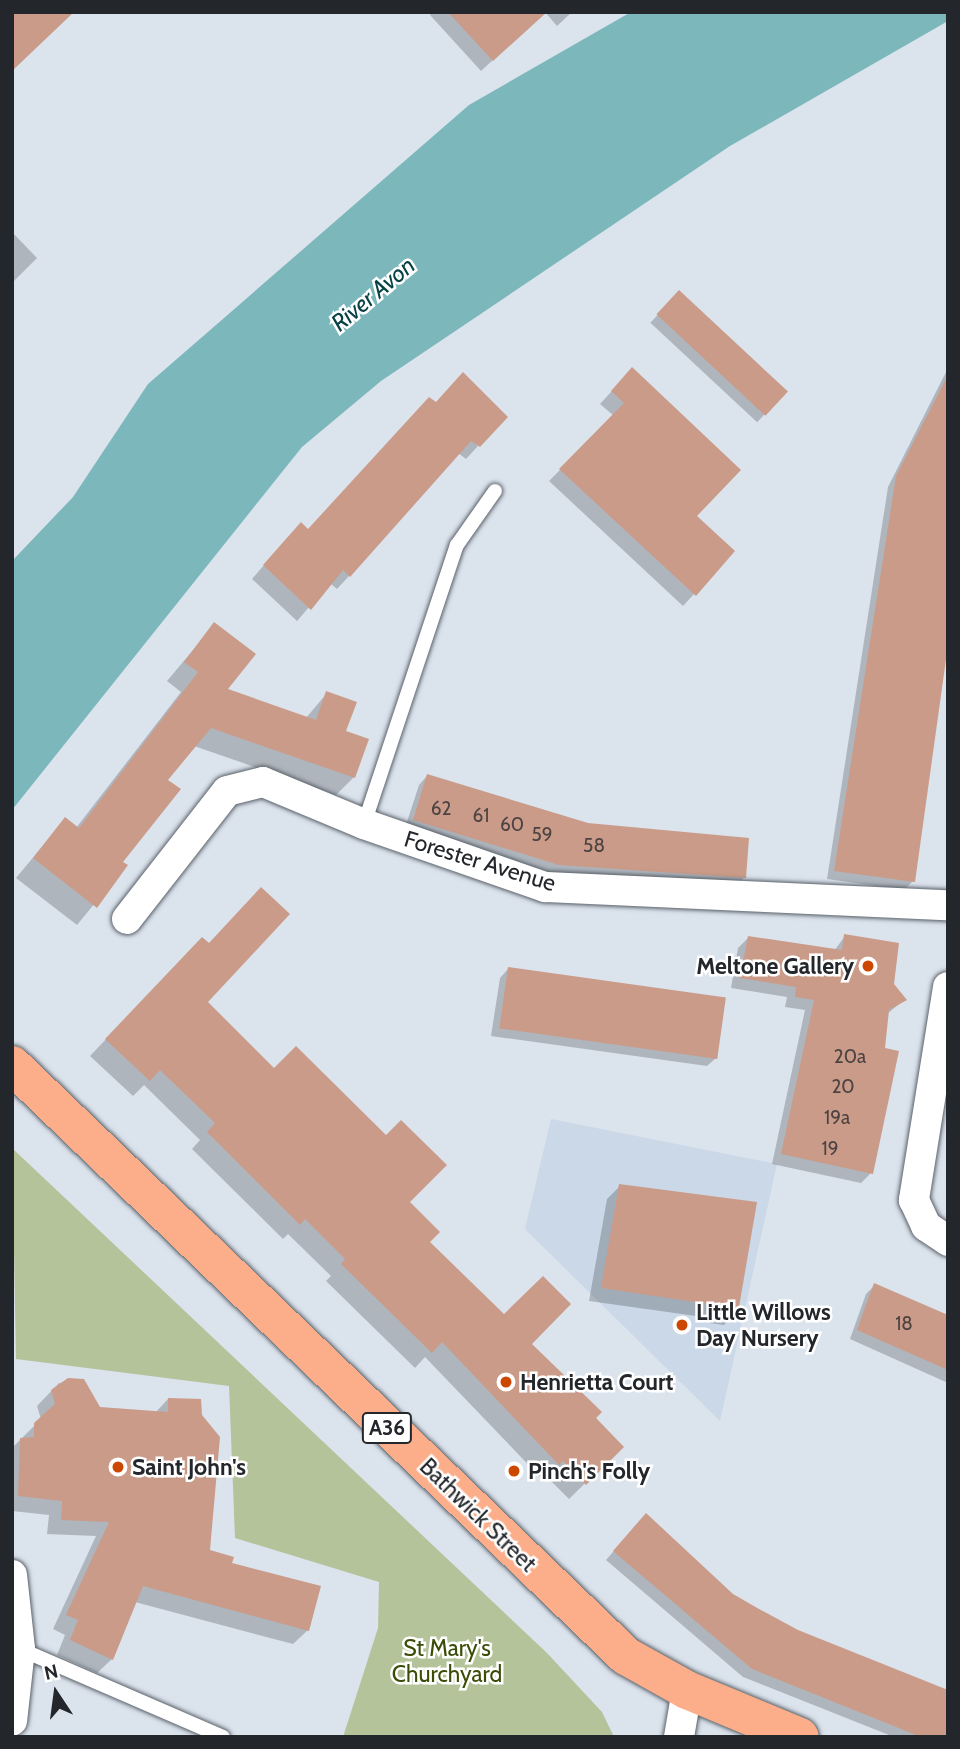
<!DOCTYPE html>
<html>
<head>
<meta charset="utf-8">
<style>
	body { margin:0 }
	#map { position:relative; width:960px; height:1749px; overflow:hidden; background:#dbe3ed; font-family:Cabin,sans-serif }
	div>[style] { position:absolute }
	.built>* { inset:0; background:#cad8e8 }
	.green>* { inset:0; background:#b5c39a }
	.water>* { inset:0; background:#7cb8bb }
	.shadow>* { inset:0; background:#0003; transform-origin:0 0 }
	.building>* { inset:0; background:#ca9b88; transform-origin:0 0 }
	.roads { filter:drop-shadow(0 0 2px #5a6169) drop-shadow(0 0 2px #5a6169) }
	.service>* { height:14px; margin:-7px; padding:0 7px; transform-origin:7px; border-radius:7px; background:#fff }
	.minor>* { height:30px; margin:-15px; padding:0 15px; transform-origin:15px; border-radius:15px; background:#fff }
	.trunk>* { height:38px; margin:-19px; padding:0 19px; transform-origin:19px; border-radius:19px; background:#fcae8a }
	.dots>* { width:19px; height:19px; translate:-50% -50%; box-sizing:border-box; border:4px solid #fff; border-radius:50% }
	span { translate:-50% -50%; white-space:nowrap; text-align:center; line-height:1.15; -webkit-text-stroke:5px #fff; paint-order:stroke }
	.number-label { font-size:19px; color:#4d4342 }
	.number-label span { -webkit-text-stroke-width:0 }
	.shield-label span { padding:2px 5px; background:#fff; border:2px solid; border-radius:5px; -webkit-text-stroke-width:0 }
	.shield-label { font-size:21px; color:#23262a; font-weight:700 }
	.street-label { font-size:23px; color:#23262a }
	.poi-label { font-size:23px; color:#23262a; font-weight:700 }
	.right { translate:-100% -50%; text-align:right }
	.left { translate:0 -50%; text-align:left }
	.park-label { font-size:23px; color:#3b4c06 }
	.water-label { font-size:24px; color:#074244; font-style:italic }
	.frame { position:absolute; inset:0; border:14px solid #23262a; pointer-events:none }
	.north { position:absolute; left:21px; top:1658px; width:70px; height:70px; -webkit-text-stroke:5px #fff; paint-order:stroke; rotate:347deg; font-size:19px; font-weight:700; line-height:28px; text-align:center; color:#23262a }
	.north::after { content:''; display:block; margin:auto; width:24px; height:32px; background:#23262a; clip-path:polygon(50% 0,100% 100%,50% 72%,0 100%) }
</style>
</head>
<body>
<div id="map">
	<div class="built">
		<div style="clip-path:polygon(551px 1119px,777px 1164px,720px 1421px,525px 1229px)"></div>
	</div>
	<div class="green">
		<div style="clip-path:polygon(12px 1148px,547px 1653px,602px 1712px,614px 1737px,343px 1737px,378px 1628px,379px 1582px,235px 1538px,229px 1386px,16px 1359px)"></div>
	</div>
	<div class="water">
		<div style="clip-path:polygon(631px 12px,948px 12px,948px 21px,730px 146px,381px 381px,302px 447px,12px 810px,12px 561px,73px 497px,148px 384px,469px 105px)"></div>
	</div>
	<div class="shadow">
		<div style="clip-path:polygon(432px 12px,545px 12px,481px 71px,430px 15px)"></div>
		<div style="clip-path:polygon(545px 12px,572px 12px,557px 26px)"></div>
		<div style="clip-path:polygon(12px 232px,37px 258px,12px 283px)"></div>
		<div style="left:679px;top:292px;width:146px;height:42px;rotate:43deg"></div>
		<div style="clip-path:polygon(948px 368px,948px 633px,913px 881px,904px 890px,827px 879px,888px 487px)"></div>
		<div style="clip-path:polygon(621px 381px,695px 516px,733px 552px,683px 606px,549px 481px,614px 416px,600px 404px)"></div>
		<div style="clip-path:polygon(435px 403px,478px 446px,466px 459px,458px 453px,349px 576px,337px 589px,330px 583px,297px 621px,252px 579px,288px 537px,307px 531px)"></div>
		<div style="clip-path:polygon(214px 625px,225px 690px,306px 718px,327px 693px,344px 732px,354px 777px,336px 795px,194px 746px,166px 780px,121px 862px,126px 865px,77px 925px,16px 878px,65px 819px,76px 828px,181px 692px,167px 681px)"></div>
		<div style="clip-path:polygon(427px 776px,744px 878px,736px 886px,550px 872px,405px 828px,419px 785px)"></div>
		<div style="clip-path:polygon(845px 936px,905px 999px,887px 1014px,871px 1173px,861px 1183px,772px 1164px,805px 1010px,785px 1007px,787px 997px,731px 988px,738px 948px,748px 938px,834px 951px)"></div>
		<div style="clip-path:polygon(186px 955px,206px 1002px,407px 1202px,428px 1242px,529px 1344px,622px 1447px,569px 1499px,546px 1476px,543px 1480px,425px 1357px,415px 1368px,326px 1281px,331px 1276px,288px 1234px,283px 1239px,192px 1149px,200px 1140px,144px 1085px,133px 1096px,90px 1056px)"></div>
		<div style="clip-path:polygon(508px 969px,716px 1058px,707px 1066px,491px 1036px,500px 978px)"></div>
		<div style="clip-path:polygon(620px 1186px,755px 1204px,736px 1312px,724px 1325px,695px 1321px,696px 1316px,589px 1301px,607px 1199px)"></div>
		<div style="clip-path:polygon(875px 1285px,948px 1317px,948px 1383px,850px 1339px,866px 1294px)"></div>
		<div style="clip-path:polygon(83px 1381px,99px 1409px,155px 1413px,168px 1399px,209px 1552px,308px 1630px,293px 1644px,135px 1602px,112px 1659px,97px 1673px,57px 1655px,65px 1635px,53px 1629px,96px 1536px,47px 1534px,49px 1515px,12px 1511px,12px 1448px,41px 1419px,37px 1406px,59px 1383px)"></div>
		<div style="clip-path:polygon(637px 1524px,732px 1595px,797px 1632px,948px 1737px,894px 1737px,743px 1677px,606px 1560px)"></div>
	</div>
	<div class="building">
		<div style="clip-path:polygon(12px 12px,74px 12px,12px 71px)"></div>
		<div style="clip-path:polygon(448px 12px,547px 12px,493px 61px)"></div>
		<div style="left:679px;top:290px;width:149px;height:33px;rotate:43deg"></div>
		<div style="clip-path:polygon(632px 367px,741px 470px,697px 516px,735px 551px,696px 596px,559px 469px,624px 403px,611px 391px)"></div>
		<div style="clip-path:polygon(463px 372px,508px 417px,480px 447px,471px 441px,350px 577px,343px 570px,311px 610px,263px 565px,301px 522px,308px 529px,429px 397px,436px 402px)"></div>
		<div style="clip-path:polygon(948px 375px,948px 645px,915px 882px,834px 871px,896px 476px)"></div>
		<div style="clip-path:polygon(214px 622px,256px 654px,228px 689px,316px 720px,326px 691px,357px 702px,346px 731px,369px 739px,355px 778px,211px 728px,168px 780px,181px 789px,123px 862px,128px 865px,97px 908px,33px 858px,65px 817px,79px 828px,198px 672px,184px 662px)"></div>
		<div style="clip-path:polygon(427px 774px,588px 823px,749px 838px,746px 878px,559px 865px,413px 820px)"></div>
		<div style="clip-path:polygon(261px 887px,290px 914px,208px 1002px,274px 1068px,296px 1046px,386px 1135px,401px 1120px,447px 1165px,410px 1202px,440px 1232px,430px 1242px,504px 1314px,543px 1276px,571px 1304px,532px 1344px,602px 1412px,596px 1418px,624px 1447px,586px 1485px,563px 1461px,559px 1465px,442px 1342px,432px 1353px,341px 1264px,345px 1259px,305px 1219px,300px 1225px,207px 1132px,215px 1123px,160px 1070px,150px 1081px,105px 1039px,202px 937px,209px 943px)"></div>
		<div style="clip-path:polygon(844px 934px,899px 943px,894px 984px,907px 1000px,889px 1010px,885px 1048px,899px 1051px,873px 1174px,781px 1154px,814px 1000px,795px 997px,796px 987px,740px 978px,748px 936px,842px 950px)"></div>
		<div style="left:508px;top:967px;width:220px;height:62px;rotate:8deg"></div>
		<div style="clip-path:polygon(619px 1184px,757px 1202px,738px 1313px,707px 1308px,708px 1304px,601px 1288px)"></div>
		<div style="clip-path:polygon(874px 1283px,948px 1315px,948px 1370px,857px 1330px)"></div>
		<div style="clip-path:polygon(68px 1378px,84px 1379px,100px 1407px,168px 1412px,168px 1398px,201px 1399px,202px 1415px,220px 1437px,210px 1550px,234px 1557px,232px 1563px,321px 1586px,309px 1631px,143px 1586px,113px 1660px,70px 1640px,78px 1620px,66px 1615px,109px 1522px,61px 1520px,62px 1501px,18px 1496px,20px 1438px,34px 1437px,34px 1423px,55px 1404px,51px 1390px)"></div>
		<div style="clip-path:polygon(646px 1513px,733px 1594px,759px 1609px,798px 1630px,948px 1690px,948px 1737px,921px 1737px,752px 1669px,613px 1551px)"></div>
	</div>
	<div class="roads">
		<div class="service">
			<div style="left:364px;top:824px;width:294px;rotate:-71.6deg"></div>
			<div style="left:457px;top:545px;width:66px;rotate:-54.9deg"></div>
			<div style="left:20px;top:1649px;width:221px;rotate:23.4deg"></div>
		</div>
		<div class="minor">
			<div style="left:127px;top:919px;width:162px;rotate:-52deg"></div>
			<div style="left:227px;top:791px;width:37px;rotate:-14deg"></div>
			<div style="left:263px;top:782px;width:109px;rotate:22.6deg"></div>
			<div style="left:364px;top:824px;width:192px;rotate:19.2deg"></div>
			<div style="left:545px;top:887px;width:403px;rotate:2.6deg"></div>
			<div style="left:948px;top:987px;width:216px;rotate:99.1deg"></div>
			<div style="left:914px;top:1200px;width:29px;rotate:65deg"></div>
			<div style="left:926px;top:1226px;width:27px;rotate:34deg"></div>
			<div style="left:12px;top:1575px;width:74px;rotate:83.8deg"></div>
			<div style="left:20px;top:1649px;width:72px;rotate:96.3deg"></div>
			<div style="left:679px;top:1737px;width:48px;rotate:-80.3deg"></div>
		</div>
		<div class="trunk">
			<div style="left:12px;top:1065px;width:852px;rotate:43.91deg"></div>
			<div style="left:626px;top:1656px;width:70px;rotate:29.1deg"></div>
			<div style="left:687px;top:1690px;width:122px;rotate:22.6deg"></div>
		</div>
	</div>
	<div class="dots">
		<div style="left:868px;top:966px;background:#cc4800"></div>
		<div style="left:682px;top:1325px;background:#cc4800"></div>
		<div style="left:506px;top:1382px;background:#cc4800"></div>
		<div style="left:118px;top:1467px;background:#cc4800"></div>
		<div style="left:514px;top:1471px;background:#cc4800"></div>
	</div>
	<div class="number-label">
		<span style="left:441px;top:809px">62</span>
		<span style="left:481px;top:816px">61</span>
		<span style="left:512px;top:825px">60</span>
		<span style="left:542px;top:835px">59</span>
		<span style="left:594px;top:846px">58</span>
		<span style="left:850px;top:1057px">20a</span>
		<span style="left:843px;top:1087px">20</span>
		<span style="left:837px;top:1118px">19a</span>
		<span style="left:830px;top:1149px">19</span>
		<span style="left:904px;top:1324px">18</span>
	</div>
	<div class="shield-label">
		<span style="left:387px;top:1428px">A36</span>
	</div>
	<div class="street-label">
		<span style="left:480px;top:861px;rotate:17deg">Forester Avenue</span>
		<span style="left:478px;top:1515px;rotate:44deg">Bathwick Street</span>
	</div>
	<div class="poi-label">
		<span class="right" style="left:854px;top:966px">Meltone Gallery</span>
		<span class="left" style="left:696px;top:1325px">Little Willows<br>Day Nursery</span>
		<span class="left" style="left:520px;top:1382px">Henrietta Court</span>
		<span class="left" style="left:132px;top:1467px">Saint John's</span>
		<span class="left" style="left:528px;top:1471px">Pinch's Folly</span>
	</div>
	<div class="park-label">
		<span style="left:447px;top:1661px">St Mary's<br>Churchyard</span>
	</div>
	<div class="water-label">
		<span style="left:373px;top:294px;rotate:-40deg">River Avon</span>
	</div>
	<div class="frame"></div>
	<div class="north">N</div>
</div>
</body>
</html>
